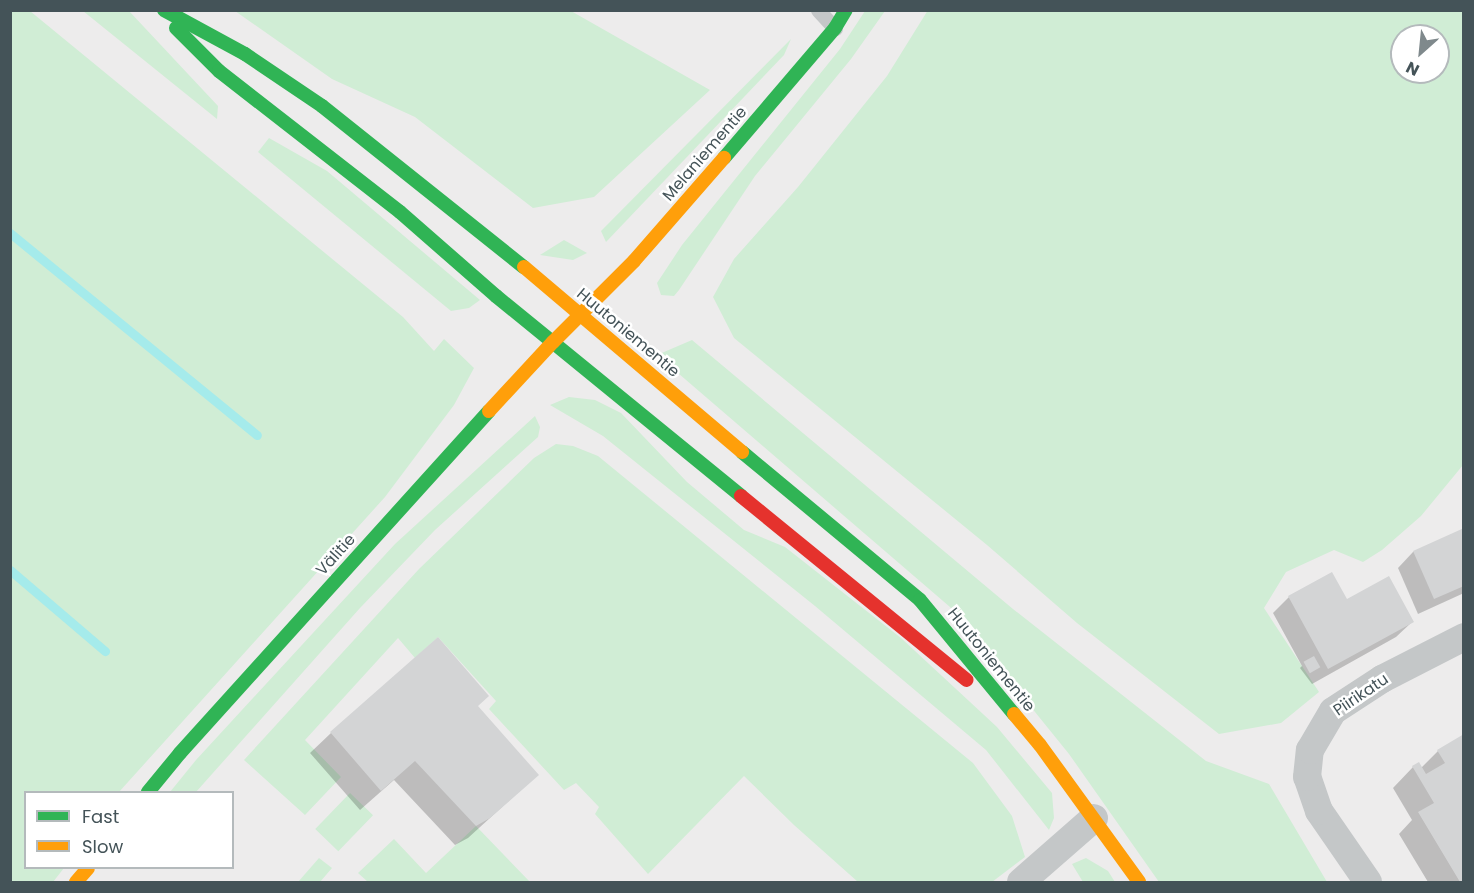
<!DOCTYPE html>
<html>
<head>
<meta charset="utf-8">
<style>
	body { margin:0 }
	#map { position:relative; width:1474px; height:893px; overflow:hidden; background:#edecec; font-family:Poppins,sans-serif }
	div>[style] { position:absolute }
	.green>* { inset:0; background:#d0edd5; transform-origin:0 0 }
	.shadow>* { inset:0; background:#0003 }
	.stream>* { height:9px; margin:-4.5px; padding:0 4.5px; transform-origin:4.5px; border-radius:4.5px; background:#a5ebeb }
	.building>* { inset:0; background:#d3d4d5; transform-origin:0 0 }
	.lane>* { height:15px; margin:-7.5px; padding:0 7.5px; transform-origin:7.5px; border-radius:7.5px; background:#c4c7c8 }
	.street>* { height:28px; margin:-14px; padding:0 14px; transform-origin:14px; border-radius:14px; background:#c4c7c8 }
	.fast>* { height:14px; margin:-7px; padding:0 7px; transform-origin:7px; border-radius:7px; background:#30b455 }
	.slow>* { height:14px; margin:-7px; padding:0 7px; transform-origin:7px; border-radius:7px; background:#ff9f0a }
	.jam>* { height:14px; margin:-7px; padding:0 7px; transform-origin:7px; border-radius:7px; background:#e5322d }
	span { translate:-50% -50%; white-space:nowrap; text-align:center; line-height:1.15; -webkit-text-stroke:5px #fff; paint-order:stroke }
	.street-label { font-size:16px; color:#445358 }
	.frame { position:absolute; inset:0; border:12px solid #445358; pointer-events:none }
	.legend { position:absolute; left:24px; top:791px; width:210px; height:78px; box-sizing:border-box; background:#fff; border:2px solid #b4babc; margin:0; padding:8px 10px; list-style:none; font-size:18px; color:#445358 }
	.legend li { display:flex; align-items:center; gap:12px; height:30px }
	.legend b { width:30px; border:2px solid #b4babc }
	.north { position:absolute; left:1390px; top:24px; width:60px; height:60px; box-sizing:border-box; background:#fff; border:2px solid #b4babc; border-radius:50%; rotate:207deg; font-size:16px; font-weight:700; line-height:24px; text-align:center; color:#445358 }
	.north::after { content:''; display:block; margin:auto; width:21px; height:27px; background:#7f898c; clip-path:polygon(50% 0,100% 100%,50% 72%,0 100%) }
</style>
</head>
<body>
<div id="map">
	<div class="green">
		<div style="clip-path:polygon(evenodd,928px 10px,1463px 11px,1463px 465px,1421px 516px,1382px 550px,1363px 562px,1334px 550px,1286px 572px,1264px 608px,1319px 692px,1281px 723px,1219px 734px,1077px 623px,987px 545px,734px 338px,713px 297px,734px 259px,798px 187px,887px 76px,928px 10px,1402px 36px,1438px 36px,1438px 72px,1402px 72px,1402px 36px)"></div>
		<div style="clip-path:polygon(10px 11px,30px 11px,403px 317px,434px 351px,444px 339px,474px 368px,454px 405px,385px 497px,119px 792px,26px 792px,26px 868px,64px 868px,53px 882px,10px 882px)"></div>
		<div style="clip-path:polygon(83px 11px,129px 11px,218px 106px,217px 119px)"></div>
		<div style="clip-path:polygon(235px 11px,571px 11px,710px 90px,594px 197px,533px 208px,415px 117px,332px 79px)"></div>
		<div style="clip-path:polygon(865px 11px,885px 11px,851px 59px,755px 176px,679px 290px,674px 296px,661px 295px,657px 283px,682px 245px,840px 49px)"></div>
		<div style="clip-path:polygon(791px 39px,784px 55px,606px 242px,601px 231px)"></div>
		<div style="clip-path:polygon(269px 138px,327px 171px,480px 300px,469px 308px,451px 311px,258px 152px)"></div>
		<div style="clip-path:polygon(564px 240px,587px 253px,573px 260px,540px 255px)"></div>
		<div style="clip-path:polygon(692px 340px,1013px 609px,1206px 761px,1269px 784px,1327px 882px,1159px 882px,1069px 754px,950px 607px,657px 355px)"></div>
		<div style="clip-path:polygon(569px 397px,595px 400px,621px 413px,687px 482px,744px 530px,785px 547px,901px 638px,997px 727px,1052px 793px,1054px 818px,1049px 830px,986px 750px,815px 606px,603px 436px,550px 405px)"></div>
		<div style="clip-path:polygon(535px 416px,540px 427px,538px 437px,435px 530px,360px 608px,196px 792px,170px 792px,196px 760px,395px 544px)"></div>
		<div style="clip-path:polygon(556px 444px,573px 446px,598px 456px,973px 763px,1012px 816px,1025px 857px,992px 882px,858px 882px,794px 825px,744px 776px,648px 874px,595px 814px,599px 807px,576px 783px,564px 790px,489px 709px,496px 701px,438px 637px,415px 658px,398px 638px,305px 740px,341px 777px,305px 815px,244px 760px,419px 569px,534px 458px)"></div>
		<div style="left:350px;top:793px;width:32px;height:50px;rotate:44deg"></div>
		<div style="clip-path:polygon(476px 826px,530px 882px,368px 882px,358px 873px,394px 839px,426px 873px)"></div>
		<div style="clip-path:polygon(319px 858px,332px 868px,320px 882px,298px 882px)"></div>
		<div style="clip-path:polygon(1086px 858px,1108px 871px,1115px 882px,1083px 882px,1072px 864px)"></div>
	</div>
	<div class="shadow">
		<div style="clip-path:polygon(1464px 529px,1464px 593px,1418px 614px,1398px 568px,1413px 552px)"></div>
		<div style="clip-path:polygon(1289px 597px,1346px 601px,1412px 622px,1396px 637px,1312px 684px,1300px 668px,1302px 666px,1273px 613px)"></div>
		<div style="clip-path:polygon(477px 706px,537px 775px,468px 838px,455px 845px,394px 780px,360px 810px,310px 753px,331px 733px)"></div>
		<div style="clip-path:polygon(1464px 736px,1464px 882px,1428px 882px,1399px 834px,1412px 820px,1393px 788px,1413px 767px,1421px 768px,1438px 751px)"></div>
	</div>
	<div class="stream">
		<div style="left:10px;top:233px;width:319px;rotate:39.3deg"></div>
		<div style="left:10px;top:570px;width:125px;rotate:40.5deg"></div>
	</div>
	<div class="building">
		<div style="clip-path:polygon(1464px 528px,1464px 586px,1434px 599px,1413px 551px)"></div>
		<div style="clip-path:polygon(1332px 572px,1347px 599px,1389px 576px,1414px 622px,1328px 669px,1288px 596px)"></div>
		<div style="clip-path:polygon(438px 637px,489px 696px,478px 706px,539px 775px,490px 818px,476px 826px,415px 761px,381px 791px,330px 732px)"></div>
		<div style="left:1314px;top:656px;width:13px;height:12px;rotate:61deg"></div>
		<div style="clip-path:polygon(1464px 734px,1464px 882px,1460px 882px,1418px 812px,1434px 803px,1412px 766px,1419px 762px,1426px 774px,1445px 763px,1437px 750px)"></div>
	</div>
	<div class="lane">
		<div style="left:818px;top:10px;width:25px;rotate:47deg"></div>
	</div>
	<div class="street">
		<div style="left:1021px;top:882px;width:97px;rotate:-41.2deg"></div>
		<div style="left:1368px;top:882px;width:86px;rotate:-124.6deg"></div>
		<div style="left:1319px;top:811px;width:36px;rotate:-109deg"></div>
		<div style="left:1307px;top:777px;width:27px;rotate:-84deg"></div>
		<div style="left:1310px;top:750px;width:45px;rotate:-59.5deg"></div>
		<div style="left:1333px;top:711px;width:59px;rotate:-33.1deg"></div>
		<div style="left:1382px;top:679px;width:92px;rotate:-27.1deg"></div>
	</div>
	<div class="fast">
		<div style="left:164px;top:10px;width:92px;rotate:28.5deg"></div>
		<div style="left:245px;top:54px;width:93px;rotate:34deg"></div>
		<div style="left:322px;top:106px;width:258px;rotate:38.6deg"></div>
		<div style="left:176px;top:28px;width:61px;rotate:45deg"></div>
		<div style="left:219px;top:71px;width:229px;rotate:37.9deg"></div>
		<div style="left:400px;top:212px;width:128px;rotate:41.2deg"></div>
		<div style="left:496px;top:296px;width:316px;rotate:39.2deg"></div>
		<div style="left:724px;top:158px;width:171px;rotate:-49.5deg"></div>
		<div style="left:835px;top:28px;width:21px;rotate:-59deg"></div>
		<div style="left:742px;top:452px;width:231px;rotate:39.7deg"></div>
		<div style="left:920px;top:600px;width:148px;rotate:50.5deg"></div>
		<div style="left:148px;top:792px;width:50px;rotate:-50.6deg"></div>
		<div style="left:180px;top:753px;width:461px;rotate:-47.9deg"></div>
	</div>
	<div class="slow">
		<div style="left:524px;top:267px;width:286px;rotate:40.3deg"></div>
		<div style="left:489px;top:411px;width:94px;rotate:-47.2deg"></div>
		<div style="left:553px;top:342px;width:115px;rotate:-45deg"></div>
		<div style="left:634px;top:261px;width:137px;rotate:-48.9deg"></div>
		<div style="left:1014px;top:714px;width:40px;rotate:50deg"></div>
		<div style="left:1040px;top:745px;width:169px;rotate:54.1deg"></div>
		<div style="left:76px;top:882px;width:18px;rotate:-49deg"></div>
	</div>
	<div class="jam">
		<div style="left:741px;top:496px;width:291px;rotate:39.2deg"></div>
	</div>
	<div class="street-label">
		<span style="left:705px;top:154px;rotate:-49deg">Melaniementie</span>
		<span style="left:628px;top:333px;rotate:40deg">Huutoniementie</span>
		<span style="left:336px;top:555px;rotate:-48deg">Välitie</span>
		<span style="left:991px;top:660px;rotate:51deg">Huutoniementie</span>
		<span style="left:1361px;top:695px;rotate:-34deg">Piirikatu</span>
	</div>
	<div class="frame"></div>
	<ul class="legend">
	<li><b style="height:8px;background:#30b455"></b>Fast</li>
	<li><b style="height:8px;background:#ff9f0a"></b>Slow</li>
	</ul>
	<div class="north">N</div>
</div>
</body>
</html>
